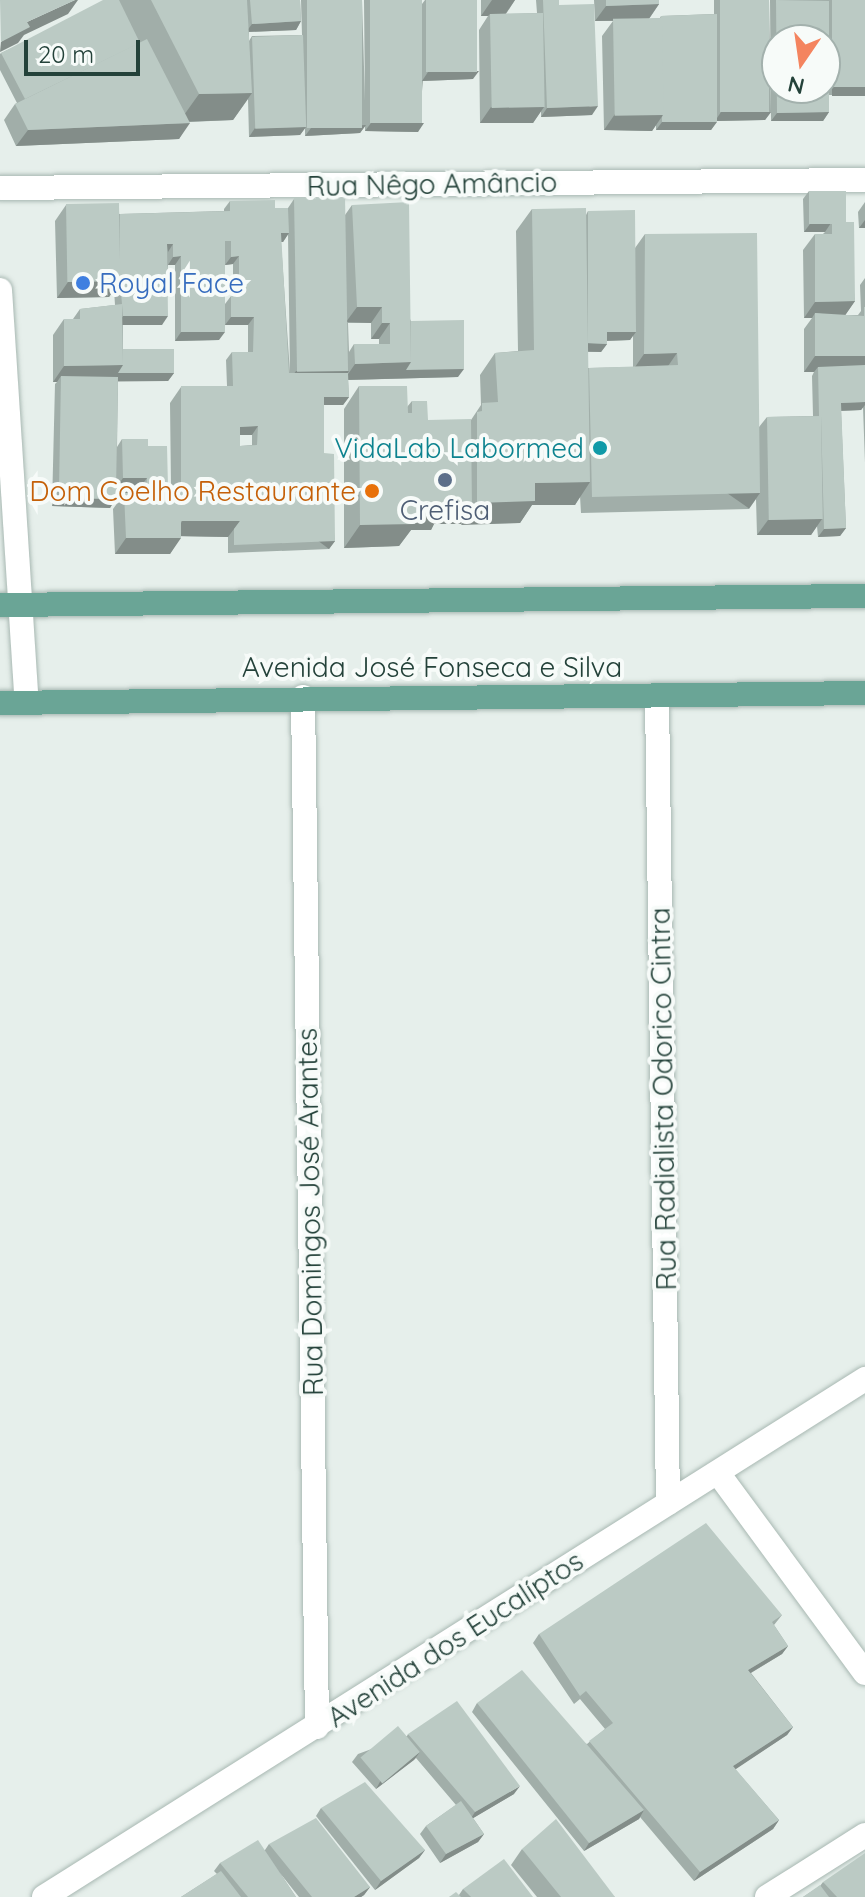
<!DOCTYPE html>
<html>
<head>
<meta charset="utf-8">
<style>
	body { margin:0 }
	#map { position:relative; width:865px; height:1897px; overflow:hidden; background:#e6efeb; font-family:Quicksand,sans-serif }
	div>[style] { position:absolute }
	.roads { filter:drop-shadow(0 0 2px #a8b8b2) drop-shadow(0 0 2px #a8b8b2) }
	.minor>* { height:24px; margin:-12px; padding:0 12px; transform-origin:12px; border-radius:12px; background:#fff }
	.major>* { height:24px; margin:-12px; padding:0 12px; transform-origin:12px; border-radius:12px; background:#6aa596 }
	.wall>* { inset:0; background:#a1aea9 }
	.shaded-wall>* { inset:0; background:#838d89; transform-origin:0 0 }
	.building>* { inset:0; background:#bbcac4; transform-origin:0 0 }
	.dots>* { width:22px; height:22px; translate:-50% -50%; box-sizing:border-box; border:4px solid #f7fbf9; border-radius:50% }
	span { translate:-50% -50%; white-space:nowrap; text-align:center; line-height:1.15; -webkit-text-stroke:8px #f7fbf9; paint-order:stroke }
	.street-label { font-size:28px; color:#24423a }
	.shop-label { font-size:28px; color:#366cbe }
	.left { translate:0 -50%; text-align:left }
	.culture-label { font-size:28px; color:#0d838f }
	.right { translate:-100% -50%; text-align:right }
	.food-label { font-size:28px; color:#c56008 }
	.service-label { font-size:28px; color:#4e5e75 }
	.north { position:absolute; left:761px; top:24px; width:80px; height:80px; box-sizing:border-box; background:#f7fbf9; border:2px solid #a3b1ad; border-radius:50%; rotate:193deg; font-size:22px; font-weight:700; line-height:32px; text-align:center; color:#24423a }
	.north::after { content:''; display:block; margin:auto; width:28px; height:36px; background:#f4845f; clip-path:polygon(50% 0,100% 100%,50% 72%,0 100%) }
	.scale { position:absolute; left:24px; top:40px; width:116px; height:36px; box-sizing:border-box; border:4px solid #24423a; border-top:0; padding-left:10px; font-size:24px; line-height:28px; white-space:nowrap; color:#24423a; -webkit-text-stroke:6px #f7fbf9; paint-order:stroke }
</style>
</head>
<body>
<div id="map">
	<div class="roads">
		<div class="minor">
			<div style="left:0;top:188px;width:865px;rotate:-0.53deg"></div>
			<div style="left:0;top:290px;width:413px;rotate:86.3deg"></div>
			<div style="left:657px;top:696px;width:807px;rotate:89.22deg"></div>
			<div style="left:303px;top:697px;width:1030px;rotate:89.22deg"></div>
			<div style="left:718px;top:1473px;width:248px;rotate:53.7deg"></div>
			<div style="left:44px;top:1897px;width:971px;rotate:-32.25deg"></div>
			<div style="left:767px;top:1897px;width:116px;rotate:-32.3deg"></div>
		</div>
		<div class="major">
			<div style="left:0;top:605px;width:865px;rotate:-0.6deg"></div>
			<div style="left:0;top:703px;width:865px;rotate:-0.66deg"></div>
		</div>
	</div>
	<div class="wall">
		<div style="clip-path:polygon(119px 0,300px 0,301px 21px,296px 30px,249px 32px,249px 41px,252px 36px,302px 35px,301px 0,362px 0,365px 101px,364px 0,422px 0,422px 4px,425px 0,477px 0,473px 79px,423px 81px,418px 132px,365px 131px,365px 126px,360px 133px,305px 136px,305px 128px,300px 135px,249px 137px,248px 99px,233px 120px,189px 122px,179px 139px,16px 146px,4px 120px,15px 104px,17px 103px,0 70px,0 54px,1px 53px)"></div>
		<div style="clip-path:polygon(481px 0,515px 0,506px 14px,537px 13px,536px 0,559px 0,559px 5px,592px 115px,541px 117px,541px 111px,533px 123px,480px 123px,479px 30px,488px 16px,481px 16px)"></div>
		<div style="clip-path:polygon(594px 0,659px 0,659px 4px,649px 19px,660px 18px,661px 16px,714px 14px,714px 0,769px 0,771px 112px,765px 120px,717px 121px,711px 130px,656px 130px,656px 125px,652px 131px,604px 130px,602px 36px,613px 21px,595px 21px)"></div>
		<div style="clip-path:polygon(770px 0,865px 0,865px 95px,829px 95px,829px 112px,823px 121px,771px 121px)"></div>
		<div style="clip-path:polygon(evenodd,809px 191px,846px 222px,855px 301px,845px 315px,858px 315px,861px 311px,860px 285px,865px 278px,865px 463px,863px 407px,861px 410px,841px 411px,846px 528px,840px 536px,818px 537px,817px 526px,811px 535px,757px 535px,756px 499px,749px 509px,581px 513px,580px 496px,575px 505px,532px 505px,520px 523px,434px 524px,431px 530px,411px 530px,399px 546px,344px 548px,344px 409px,359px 386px,407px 407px,412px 401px,428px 420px,471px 420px,481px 405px,480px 375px,495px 353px,518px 351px,516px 231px,532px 209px,586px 215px,588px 211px,635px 248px,645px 234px,759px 427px,767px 417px,813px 416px,812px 376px,814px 372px,804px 372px,804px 329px,812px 318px,804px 318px,803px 250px,815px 234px,823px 234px,825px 232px,804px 232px,803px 199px,809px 191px,633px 335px,633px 367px,588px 368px,588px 352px,601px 352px,607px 344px,607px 341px,630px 340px,633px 335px)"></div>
		<div style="clip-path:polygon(evenodd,294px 199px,345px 215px,352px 205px,411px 321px,458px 377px,348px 380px,349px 397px,343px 405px,324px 405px,324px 453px,335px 541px,329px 549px,228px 553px,228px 537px,181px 536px,170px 554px,115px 554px,113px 509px,124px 494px,116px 494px,110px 508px,52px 506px,55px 384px,57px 382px,53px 382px,53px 335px,64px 319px,73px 319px,80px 309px,115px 305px,114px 290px,109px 297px,57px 298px,55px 221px,66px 205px,120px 214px,224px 211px,224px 209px,230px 201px,275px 208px,288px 208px,294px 199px,288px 234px,290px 373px,281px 242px,283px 242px,288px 234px,294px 199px,233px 264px,233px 296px,231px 296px,225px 304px,225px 325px,248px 325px,248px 352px,232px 352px,226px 360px,227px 386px,181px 387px,170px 403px,171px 487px,168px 487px,148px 446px,122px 439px,117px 447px,118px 381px,168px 381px,174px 373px,123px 349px,123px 325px,162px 325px,168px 265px,175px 265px,175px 341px,219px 340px,225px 265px,233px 264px,294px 199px,348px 323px,371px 323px,371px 339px,379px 339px,379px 344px,354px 344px,349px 352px,348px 323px,294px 199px,240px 435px,252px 435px,252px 445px,240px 446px,240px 435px)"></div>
		<div style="clip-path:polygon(865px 202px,865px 228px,859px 228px,858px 212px)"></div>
		<div style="clip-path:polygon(782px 1615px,774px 1625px,788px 1646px,782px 1654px,751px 1673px,793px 1727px,787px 1735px,735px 1769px,779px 1820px,773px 1829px,694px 1881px,640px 1817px,639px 1819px,584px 1851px,472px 1712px,477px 1703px,587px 1744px,605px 1729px,580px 1699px,574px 1704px,533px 1643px,539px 1634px)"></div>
		<div style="clip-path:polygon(408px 1734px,514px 1794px,473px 1818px,484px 1834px,478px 1842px,440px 1863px,420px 1834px,426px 1826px,456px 1805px,416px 1758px,376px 1789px,352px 1762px,358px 1754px,407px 1736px)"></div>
		<div style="clip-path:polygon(321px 1808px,425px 1850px,419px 1858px,375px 1890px,316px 1816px)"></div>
		<div style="clip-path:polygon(269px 1844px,370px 1887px,364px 1895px,361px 1897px,299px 1897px,280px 1873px,296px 1897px,181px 1897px,217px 1874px,214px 1871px,220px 1863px,265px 1850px)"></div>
		<div style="clip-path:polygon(522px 1849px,615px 1897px,537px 1897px,511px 1865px)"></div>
		<div style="clip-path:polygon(823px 1882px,865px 1897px,803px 1897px,820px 1886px)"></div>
		<div style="clip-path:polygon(463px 1889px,533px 1897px,449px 1897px,459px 1895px)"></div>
	</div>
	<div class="shaded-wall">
		<div style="clip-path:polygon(75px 0,78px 0,68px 14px,24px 35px,18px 43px,0 52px,1px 42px,27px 22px)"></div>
		<div style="clip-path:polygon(492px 0,515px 0,504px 16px,490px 14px,488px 16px,481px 16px)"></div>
		<div style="clip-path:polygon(659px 4px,648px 20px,595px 21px,606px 6px)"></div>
		<div style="clip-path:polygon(301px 21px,296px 30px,246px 32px,252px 24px)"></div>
		<div style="clip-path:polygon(479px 71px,473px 79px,422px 81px,428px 72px)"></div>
		<div style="left:832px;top:87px;width:33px;height:9px"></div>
		<div style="clip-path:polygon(252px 93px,233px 120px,179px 122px,199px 94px)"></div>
		<div style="clip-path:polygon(598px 106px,592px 115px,541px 117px,547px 108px)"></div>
		<div style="clip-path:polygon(491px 107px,544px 107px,533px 123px,480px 123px)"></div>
		<div style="clip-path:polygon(721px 112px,771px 112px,765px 120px,715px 121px)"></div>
		<div style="clip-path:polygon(829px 112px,823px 121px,771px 121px,777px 113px)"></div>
		<div style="clip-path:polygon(615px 114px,663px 115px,652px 131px,604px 130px)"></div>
		<div style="clip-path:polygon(662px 122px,717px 122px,711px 130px,656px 130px)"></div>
		<div style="clip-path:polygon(190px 123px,179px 139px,16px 146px,28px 130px)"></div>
		<div style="clip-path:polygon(371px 123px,424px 123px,418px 132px,365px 131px)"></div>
		<div style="clip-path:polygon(366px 125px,360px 133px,305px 136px,311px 128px)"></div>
		<div style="clip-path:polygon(306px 127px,300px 135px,249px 137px,255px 128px)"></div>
		<div style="clip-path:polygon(865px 220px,865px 228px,859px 228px)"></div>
		<div style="clip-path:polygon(831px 223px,825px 232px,804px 232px,810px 224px)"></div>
		<div style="clip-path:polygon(281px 233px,289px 233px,283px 242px,275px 242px)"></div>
		<div style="clip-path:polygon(167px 244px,173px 244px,168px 252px)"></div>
		<div style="clip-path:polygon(181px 256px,175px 265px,168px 265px,173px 257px)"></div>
		<div style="clip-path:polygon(239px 256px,233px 264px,225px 265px,231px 257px)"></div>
		<div style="clip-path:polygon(120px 281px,109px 297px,57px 298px,68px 282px)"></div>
		<div style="clip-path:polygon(855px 301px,844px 317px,815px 313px,812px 318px,804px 318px,815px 302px)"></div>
		<div style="clip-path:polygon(357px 307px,382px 307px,371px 323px,346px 322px)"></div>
		<div style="clip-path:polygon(123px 316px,168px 316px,162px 325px,117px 325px)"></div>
		<div style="clip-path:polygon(231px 317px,254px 317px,248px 325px,225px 325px)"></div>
		<div style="clip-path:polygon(382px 323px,390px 323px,379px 339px,371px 339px)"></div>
		<div style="clip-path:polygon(181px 332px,225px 332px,219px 340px,175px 341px)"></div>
		<div style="clip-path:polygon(607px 332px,636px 332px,630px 340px,601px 341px)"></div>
		<div style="clip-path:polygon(580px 343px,607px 344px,601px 352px,574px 351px)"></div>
		<div style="clip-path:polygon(677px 353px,666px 369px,633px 370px,644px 354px)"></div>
		<div style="clip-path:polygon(815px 356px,865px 356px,865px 369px,818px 367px,814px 372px,804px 372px)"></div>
		<div style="clip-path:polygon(411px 362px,464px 369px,458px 377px,344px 380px,355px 364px)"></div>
		<div style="clip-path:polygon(123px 365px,174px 373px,168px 381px,61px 382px,61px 376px,57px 382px,53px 382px,64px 366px)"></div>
		<div style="clip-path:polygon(296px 371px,349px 371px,344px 379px,290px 379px)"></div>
		<div style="clip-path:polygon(324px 397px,349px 397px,343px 405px,318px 405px)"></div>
		<div style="clip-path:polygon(865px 402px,865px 405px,861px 410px,835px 411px,841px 403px)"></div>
		<div style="clip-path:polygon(258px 426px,252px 435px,228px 435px,234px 427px)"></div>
		<div style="clip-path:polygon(123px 478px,147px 478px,135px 494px,112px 494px)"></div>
		<div style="clip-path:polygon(590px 482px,575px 505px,532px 505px,520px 523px,461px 525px,477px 503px,535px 483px)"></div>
		<div style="left:760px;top:493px;width:19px;height:168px;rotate:125deg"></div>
		<div style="clip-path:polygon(58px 498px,116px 499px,110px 508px,52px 506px)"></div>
		<div style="clip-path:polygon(472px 508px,461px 524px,434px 524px,431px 530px,411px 530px,399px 546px,344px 548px,360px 525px,442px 509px)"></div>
		<div style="clip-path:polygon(822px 519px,811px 535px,757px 535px,768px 520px)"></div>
		<div style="clip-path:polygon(183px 520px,240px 521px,228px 537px,172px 536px)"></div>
		<div style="clip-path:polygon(846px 528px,840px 536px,818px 537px,824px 529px)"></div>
		<div style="clip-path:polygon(126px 538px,181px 538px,170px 554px,115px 554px)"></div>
		<div style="left:335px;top:541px;width:10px;height:101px;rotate:127deg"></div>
		<div style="clip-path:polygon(788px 1646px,782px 1654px,742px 1678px,748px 1670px)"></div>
		<div style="clip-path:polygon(793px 1727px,787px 1735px,727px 1775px,733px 1766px)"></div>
		<div style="clip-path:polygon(420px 1752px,414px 1760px,376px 1789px,381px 1780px)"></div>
		<div style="clip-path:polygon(520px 1786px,514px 1794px,470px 1820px,475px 1812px)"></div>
		<div style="clip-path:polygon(644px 1810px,639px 1819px,584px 1851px,589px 1843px)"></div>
		<div style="clip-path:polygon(779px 1820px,773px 1829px,694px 1881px,700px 1872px)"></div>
		<div style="clip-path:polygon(484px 1834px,478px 1842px,440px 1863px,446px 1854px)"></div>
		<div style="clip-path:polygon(425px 1850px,419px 1858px,375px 1890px,381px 1881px)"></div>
		<div style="clip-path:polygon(370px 1887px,364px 1895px,361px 1897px,354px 1897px)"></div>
	</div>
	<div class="building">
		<div style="clip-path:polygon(0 0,75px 0,27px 22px,30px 27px,1px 42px)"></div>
		<div style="clip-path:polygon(103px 0,119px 0,140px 43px,25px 99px,1px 53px)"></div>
		<div style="clip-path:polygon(151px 0,247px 0,252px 93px,199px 94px)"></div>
		<div style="clip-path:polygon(250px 0,300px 0,301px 21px,252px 24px)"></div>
		<div style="left:307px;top:0;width:55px;height:128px"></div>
		<div style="left:370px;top:0;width:52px;height:123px"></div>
		<div style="left:426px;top:0;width:51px;height:72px"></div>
		<div style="clip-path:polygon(543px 0,559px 0,559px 5px,594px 4px,598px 106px,547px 108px)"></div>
		<div style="clip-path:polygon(606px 0,659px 0,659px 4px,606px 6px)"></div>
		<div style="left:720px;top:0;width:49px;height:112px"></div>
		<div style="clip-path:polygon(evenodd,776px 0,829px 1px,829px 112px,777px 113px,776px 0,777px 40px,825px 40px,825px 88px,777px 88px,777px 40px)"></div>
		<div style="left:832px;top:0;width:33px;height:87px"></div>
		<div style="left:543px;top:13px;width:94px;height:53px;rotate:89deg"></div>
		<div style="clip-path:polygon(717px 14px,717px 122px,662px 122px,662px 117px,663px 115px,661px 16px)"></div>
		<div style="left:662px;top:18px;width:97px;height:49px;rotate:89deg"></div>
		<div style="left:303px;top:35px;width:92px;height:51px;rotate:88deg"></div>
		<div style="clip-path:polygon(147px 39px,190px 123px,28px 130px,15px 104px)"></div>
		<div style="left:809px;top:191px;width:37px;height:33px"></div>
		<div style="left:345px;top:197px;width:174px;height:51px;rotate:89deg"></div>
		<div style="clip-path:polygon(275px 200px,275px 208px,288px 208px,289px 233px,281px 233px,289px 373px,348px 373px,349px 397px,324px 397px,324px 453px,334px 454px,335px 541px,234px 545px,234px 529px,240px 521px,240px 446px,257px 445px,258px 426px,240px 427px,240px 386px,233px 386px,232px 352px,253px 352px,254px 317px,231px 317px,231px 296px,239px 295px,239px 256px,231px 257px,231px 241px,225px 241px,225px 332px,181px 332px,181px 256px,173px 257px,173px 244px,167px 244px,168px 316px,123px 316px,120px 281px,120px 214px,230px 211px,230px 201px)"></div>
		<div style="clip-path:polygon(409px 202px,411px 362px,355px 364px,354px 344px,390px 344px,390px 323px,382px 323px,382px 307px,357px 307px,352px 205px)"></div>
		<div style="left:119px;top:203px;width:78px;height:53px;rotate:89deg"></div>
		<div style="clip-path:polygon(586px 208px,590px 482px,535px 483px,535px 501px,477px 503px,477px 412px,482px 411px,482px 403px,498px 402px,495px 353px,534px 350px,532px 209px)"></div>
		<div style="clip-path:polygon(635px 210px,636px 332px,607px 332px,607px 344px,588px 343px,588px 211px)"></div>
		<div style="clip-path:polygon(832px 222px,854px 222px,855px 301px,815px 302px,815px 234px,832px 234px)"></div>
		<div style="clip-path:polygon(757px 233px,760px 493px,592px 497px,589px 368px,678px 365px,677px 353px,644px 354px,645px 234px)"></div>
		<div style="clip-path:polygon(122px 304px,123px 365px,64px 366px,64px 319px,80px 319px,80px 309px)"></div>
		<div style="clip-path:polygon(864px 307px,865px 307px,865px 356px,815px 356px,815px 313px,864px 316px)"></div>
		<div style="clip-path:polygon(464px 320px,464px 369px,406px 370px,411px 362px,411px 321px)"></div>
		<div style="clip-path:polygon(123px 349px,174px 349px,174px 373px,118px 373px,123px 365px)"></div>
		<div style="clip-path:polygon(865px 365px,865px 402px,841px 403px,846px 528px,824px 529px,821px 416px,819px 416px,818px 367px)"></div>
		<div style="left:61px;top:376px;width:57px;height:122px;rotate:1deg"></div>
		<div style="left:240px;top:386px;width:135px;height:59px;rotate:90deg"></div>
		<div style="clip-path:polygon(359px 386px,407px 386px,408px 413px,415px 413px,415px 524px,360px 525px)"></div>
		<div style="clip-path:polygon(412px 401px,427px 401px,428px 420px,471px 419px,472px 508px,442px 509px,442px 514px,415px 514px,415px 413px,412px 413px)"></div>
		<div style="left:821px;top:416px;width:103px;height:54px;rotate:89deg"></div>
		<div style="clip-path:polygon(122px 439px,148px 439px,148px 446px,167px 446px,168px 487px,181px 486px,181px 538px,126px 538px,124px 493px,146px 493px,147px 478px,123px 478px)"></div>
		<div style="clip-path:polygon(706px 1523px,782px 1615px,772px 1622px,788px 1646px,748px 1670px,793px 1727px,733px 1766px,779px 1820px,700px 1872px,589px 1741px,613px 1723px,586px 1691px,580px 1696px,539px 1634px)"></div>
		<div style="clip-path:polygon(522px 1670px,644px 1810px,589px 1843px,477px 1703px)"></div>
		<div style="clip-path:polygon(457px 1701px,520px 1786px,475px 1812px,408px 1734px)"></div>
		<div style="left:398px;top:1726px;width:34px;height:49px;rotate:50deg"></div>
		<div style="clip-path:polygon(365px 1782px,425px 1850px,381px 1881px,321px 1808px)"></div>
		<div style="clip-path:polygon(461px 1801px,484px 1834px,446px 1854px,426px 1826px)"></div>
		<div style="clip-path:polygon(316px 1818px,370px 1887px,354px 1897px,312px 1897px,269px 1844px)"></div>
		<div style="clip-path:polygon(556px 1819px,615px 1897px,561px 1897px,522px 1849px)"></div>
		<div style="clip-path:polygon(258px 1840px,296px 1897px,248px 1897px,220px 1863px)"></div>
		<div style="clip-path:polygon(865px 1853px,865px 1897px,837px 1897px,823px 1882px)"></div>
		<div style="clip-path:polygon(504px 1859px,533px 1897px,471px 1897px,463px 1889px)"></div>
		<div style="clip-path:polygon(221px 1871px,241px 1897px,181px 1897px)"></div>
		<div style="clip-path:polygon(820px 1885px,829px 1897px,803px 1897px)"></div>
		<div style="clip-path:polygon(456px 1892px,461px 1897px,449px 1897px)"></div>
	</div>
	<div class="dots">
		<div style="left:83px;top:283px;background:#3f7fe0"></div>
		<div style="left:600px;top:448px;background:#0f9aa8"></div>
		<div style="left:445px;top:480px;background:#5c6f8a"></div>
		<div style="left:372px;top:491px;background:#e8710a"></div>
	</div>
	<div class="street-label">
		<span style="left:432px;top:184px;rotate:-1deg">Rua Nêgo Amâncio</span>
		<span style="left:432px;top:667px">Avenida José Fonseca e Silva</span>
		<span style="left:663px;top:1099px;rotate:-91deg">Rua Radialista Odorico Cintra</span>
		<span style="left:310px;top:1212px;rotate:-91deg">Rua Domingos José Arantes</span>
		<span style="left:455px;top:1639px;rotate:-33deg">Avenida dos Eucalíptos</span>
	</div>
	<div class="shop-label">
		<span class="left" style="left:99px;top:283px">Royal Face</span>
	</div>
	<div class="culture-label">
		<span class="right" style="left:584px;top:448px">VidaLab Labormed</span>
	</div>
	<div class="food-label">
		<span class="right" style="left:356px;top:491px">Dom Coelho Restaurante</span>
	</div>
	<div class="service-label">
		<span style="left:445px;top:510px">Crefisa</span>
	</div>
	<div class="north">N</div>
	<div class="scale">20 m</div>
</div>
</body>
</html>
